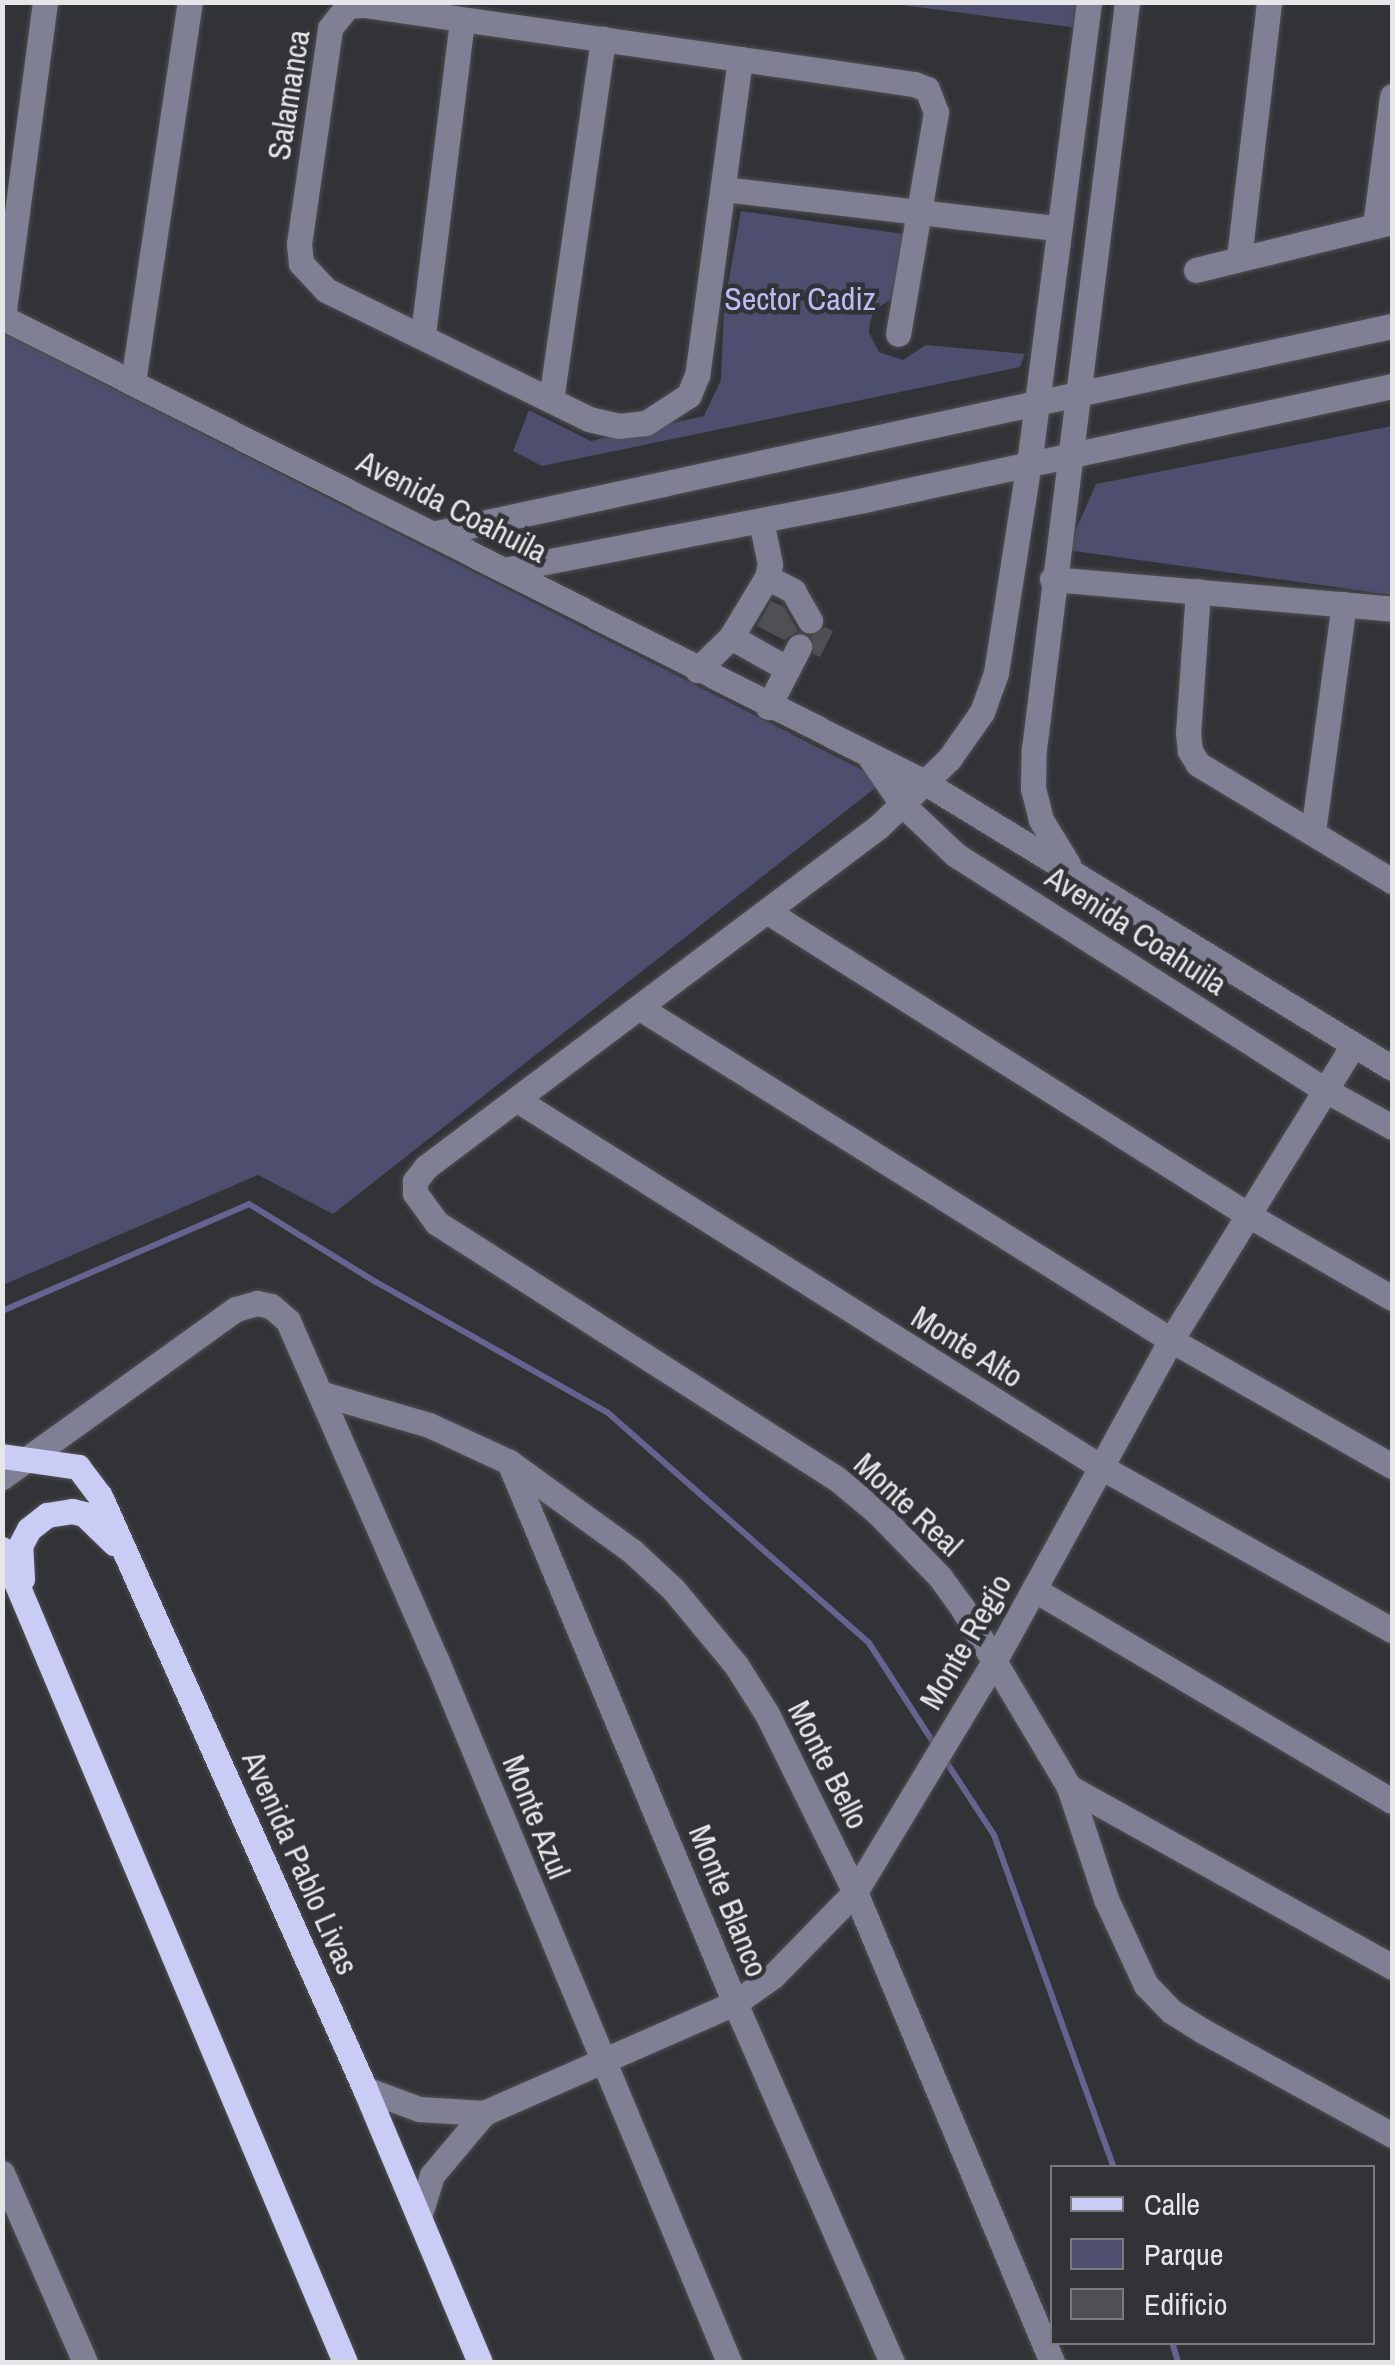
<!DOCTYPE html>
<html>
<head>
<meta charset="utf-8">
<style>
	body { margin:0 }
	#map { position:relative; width:1395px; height:2365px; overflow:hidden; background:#323337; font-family:"Archivo Narrow",sans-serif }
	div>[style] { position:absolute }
	.green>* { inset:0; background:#4e4e6f }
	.stream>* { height:6px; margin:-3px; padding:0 3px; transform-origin:3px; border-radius:3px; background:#656490 }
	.building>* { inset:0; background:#4f5054 }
	.roads { filter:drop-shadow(0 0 2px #4f5053) drop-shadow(0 0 2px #4f5053) }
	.minor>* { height:25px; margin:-12.5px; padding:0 12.5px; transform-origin:12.5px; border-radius:12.5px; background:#7f8094 }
	.major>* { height:25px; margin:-12.5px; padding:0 12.5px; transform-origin:12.5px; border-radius:12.5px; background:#cbccf6 }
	span { translate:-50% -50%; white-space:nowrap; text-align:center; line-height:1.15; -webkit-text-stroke:9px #323337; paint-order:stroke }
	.street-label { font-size:32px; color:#e6e6e9 }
	.park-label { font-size:32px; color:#bcbdf5 }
	.frame { position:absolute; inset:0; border:5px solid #e6e6e9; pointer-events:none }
	.legend { position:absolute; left:1050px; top:2165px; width:325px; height:180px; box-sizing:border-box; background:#323337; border:2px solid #7a7b7e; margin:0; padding:12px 18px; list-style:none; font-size:30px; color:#e6e6e9 }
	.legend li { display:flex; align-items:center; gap:20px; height:50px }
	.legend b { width:50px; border:2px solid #7a7b7e }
</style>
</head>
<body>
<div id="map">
	<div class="green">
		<div style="clip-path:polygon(887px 3px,1082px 3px,1078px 28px)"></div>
		<div style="clip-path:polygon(741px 211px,904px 234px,896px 295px,874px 311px,870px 322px,869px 333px,879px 352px,903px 360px,926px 345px,1025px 354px,1020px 367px,542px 466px,513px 451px,529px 410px,591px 441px,704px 416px,721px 380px,724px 307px)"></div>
		<div style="clip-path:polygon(2px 332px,884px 781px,333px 1214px,258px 1175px,3px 1285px)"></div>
		<div style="clip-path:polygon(1392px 426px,1392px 595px,1067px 550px,1096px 484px)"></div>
	</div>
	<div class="stream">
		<div style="left:2px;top:1311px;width:269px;rotate:-23.4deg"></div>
		<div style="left:249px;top:1204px;width:149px;rotate:31.6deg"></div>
		<div style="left:376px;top:1282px;width:265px;rotate:29.4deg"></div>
		<div style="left:607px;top:1412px;width:349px;rotate:41.4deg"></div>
		<div style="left:869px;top:1643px;width:121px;rotate:57.1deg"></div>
		<div style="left:945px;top:1760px;width:90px;rotate:56.8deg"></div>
		<div style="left:994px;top:1835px;width:354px;rotate:70.2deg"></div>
		<div style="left:1172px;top:2342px;width:21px;rotate:73deg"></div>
	</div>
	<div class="building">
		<div style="clip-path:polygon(771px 601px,784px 607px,798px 631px,784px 640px,757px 626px)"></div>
		<div style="clip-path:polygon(825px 627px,833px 631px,820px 657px,813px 654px,811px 636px)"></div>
	</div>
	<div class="roads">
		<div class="minor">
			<div style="left:1089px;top:2px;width:464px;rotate:97.4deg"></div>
			<div style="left:1029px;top:462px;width:214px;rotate:98.9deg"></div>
			<div style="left:996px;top:673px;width:41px;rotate:109.7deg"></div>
			<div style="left:982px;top:712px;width:57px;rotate:125.1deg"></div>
			<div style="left:949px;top:759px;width:98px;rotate:136.2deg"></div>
			<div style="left:878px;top:827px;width:566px;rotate:143.05deg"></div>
			<div style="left:426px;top:1167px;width:18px;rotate:128deg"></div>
			<div style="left:415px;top:1181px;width:12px;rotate:90deg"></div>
			<div style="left:415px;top:1193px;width:37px;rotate:54deg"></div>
			<div style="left:437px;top:1223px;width:474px;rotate:32.6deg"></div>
			<div style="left:836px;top:1478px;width:55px;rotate:39.8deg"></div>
			<div style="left:878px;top:1513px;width:89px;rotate:45.9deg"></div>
			<div style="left:940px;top:1577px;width:39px;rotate:54deg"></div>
			<div style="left:963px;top:1609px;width:207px;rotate:59.2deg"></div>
			<div style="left:1069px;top:1787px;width:118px;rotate:71.7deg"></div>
			<div style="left:1106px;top:1899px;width:95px;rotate:65.1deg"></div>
			<div style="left:1146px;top:1985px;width:36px;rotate:46deg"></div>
			<div style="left:1171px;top:2011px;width:38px;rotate:32deg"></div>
			<div style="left:1203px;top:2031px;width:216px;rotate:28.8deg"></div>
			<div style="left:740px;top:59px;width:319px;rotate:97.7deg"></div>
			<div style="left:697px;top:375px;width:22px;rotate:112deg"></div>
			<div style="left:689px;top:395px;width:51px;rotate:146.9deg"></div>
			<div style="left:646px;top:423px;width:27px;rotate:174deg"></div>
			<div style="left:619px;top:426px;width:31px;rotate:-167deg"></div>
			<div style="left:589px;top:419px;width:293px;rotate:-153.9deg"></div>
			<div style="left:326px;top:290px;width:37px;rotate:-133deg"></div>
			<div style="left:301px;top:263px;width:19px;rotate:-96deg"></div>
			<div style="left:299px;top:244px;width:218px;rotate:-81.8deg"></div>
			<div style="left:330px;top:28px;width:28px;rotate:-51deg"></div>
			<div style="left:348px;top:6px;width:16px;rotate:-4deg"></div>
			<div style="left:364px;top:5px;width:556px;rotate:8.17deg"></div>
			<div style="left:914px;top:84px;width:14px;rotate:21deg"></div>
			<div style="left:927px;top:89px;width:25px;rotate:69deg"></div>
			<div style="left:936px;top:112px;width:225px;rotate:99.7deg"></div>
			<div style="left:724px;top:189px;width:335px;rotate:6.7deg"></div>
			<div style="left:1375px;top:226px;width:131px;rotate:-82.5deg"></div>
			<div style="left:1239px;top:258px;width:258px;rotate:-83.3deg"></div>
			<div style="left:1196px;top:270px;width:202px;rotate:-13.8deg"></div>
			<div style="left:2px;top:317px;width:1033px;rotate:26.76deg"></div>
			<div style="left:924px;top:782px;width:548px;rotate:31.43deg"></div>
			<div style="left:3px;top:317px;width:318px;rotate:-82.4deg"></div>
			<div style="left:423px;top:334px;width:316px;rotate:-82.9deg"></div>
			<div style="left:133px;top:382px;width:384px;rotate:-81.5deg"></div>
			<div style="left:551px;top:400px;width:365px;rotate:-81.8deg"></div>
			<div style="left:432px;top:534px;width:982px;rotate:-12.23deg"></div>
			<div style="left:504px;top:570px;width:371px;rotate:-11deg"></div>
			<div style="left:868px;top:499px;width:536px;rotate:-12.17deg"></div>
			<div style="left:767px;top:577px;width:30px;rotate:28deg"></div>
			<div style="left:793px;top:591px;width:34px;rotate:60deg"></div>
			<div style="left:1052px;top:579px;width:341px;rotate:5deg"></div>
			<div style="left:1198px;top:591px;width:142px;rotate:94deg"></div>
			<div style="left:1188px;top:733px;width:18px;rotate:84deg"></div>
			<div style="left:1190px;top:751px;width:15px;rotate:58deg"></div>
			<div style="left:1198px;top:764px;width:227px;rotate:31.1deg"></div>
			<div style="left:731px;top:637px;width:65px;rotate:29.3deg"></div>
			<div style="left:697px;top:670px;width:47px;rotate:-44.1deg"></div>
			<div style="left:731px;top:637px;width:70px;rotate:-59deg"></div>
			<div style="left:767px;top:577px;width:13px;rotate:-77deg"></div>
			<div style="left:770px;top:564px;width:44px;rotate:-101.8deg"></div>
			<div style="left:768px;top:707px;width:68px;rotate:-62.7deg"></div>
			<div style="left:871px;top:759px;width:55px;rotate:55.4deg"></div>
			<div style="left:902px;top:804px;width:74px;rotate:43.4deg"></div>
			<div style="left:956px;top:855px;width:440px;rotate:32.5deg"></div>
			<div style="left:1327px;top:1091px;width:74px;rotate:29deg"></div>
			<div style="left:1313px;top:832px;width:230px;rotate:-82.3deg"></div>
			<div style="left:1068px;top:864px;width:52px;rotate:-121.5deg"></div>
			<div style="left:1041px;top:820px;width:33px;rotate:-104deg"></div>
			<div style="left:1033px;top:788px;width:39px;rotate:-89deg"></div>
			<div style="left:1034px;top:749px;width:753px;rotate:-82.9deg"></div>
			<div style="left:768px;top:912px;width:570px;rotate:32.24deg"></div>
			<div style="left:1250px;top:1216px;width:164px;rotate:30deg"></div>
			<div style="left:640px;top:1008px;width:626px;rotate:32.02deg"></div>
			<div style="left:1171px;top:1340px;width:254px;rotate:29.7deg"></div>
			<div style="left:519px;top:1101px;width:688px;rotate:32.16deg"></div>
			<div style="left:1101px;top:1467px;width:334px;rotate:29.3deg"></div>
			<div style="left:323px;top:1394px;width:110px;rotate:16.3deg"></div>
			<div style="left:429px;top:1425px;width:88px;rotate:24.8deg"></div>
			<div style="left:509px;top:1462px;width:152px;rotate:35.9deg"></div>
			<div style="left:632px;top:1551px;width:56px;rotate:42.8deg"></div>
			<div style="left:673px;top:1589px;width:99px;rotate:50.3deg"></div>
			<div style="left:736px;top:1665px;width:58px;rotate:57.7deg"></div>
			<div style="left:767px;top:1714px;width:199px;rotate:63.7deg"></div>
			<div style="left:855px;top:1892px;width:510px;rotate:67.26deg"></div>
			<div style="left:509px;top:1462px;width:586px;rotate:67.33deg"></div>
			<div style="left:735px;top:2003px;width:392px;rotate:66.4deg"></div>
			<div style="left:2px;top:1477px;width:288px;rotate:-35.7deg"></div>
			<div style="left:236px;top:1309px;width:22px;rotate:-16deg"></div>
			<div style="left:257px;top:1303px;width:14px;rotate:12deg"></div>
			<div style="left:271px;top:1306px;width:23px;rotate:41deg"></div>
			<div style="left:288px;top:1321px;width:369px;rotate:66.4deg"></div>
			<div style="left:436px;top:1659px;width:762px;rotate:67.37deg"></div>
			<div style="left:1035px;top:1590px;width:415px;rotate:30.6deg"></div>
			<div style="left:1069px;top:1787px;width:370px;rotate:29.1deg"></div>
			<div style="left:365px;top:2089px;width:58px;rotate:20.3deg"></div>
			<div style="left:419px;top:2109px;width:65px;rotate:3.5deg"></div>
			<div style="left:2px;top:2173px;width:206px;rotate:66.3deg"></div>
			<div style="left:419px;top:2217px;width:44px;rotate:-72.8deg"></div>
			<div style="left:432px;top:2175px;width:81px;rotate:-50deg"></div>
			<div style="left:484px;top:2113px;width:274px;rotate:-23.7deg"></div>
			<div style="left:735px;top:2003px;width:47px;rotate:-35.4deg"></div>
			<div style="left:773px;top:1976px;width:117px;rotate:-45.7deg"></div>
			<div style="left:855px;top:1892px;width:273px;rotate:-58.9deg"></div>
			<div style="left:996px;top:1658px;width:363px;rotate:-61.2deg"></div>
			<div style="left:1171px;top:1340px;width:347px;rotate:-58.3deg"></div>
		</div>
		<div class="major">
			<div style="left:2px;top:1456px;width:77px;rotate:8.2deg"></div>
			<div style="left:78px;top:1467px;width:36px;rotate:53deg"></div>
			<div style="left:100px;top:1496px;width:650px;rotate:65.92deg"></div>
			<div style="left:365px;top:2089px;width:296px;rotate:67.2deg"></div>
			<div style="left:2px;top:1549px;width:882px;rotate:67.13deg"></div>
			<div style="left:22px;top:1579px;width:33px;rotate:-93deg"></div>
			<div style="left:20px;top:1546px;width:19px;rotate:-62deg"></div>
			<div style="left:29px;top:1529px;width:23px;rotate:-38deg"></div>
			<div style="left:47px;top:1515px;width:25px;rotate:-9deg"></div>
			<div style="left:72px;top:1511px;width:12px;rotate:14deg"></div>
			<div style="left:84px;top:1514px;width:42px;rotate:44deg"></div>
		</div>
	</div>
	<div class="street-label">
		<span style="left:289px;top:95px;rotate:-81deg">Salamanca</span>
		<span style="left:452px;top:507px;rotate:27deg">Avenida Coahuila</span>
		<span style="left:1136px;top:931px;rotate:33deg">Avenida Coahuila</span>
		<span style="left:967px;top:1347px;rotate:32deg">Monte Alto</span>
		<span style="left:908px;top:1505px;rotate:43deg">Monte Real</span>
		<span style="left:966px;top:1642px;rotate:-60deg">Monte Regio</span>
		<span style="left:828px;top:1765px;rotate:63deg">Monte Bello</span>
		<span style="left:536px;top:1817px;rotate:68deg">Monte Azul</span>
		<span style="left:300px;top:1863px;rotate:66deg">Avenida Pablo Livas</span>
		<span style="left:728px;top:1901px;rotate:68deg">Monte Blanco</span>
	</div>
	<div class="park-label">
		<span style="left:800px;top:299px">Sector Cadiz</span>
	</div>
	<div class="frame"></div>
	<ul class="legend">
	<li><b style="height:12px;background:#cbccf6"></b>Calle</li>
	<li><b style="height:28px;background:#4e4e6f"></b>Parque</li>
	<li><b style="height:28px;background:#4f5054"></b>Edificio</li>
	</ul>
</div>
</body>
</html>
